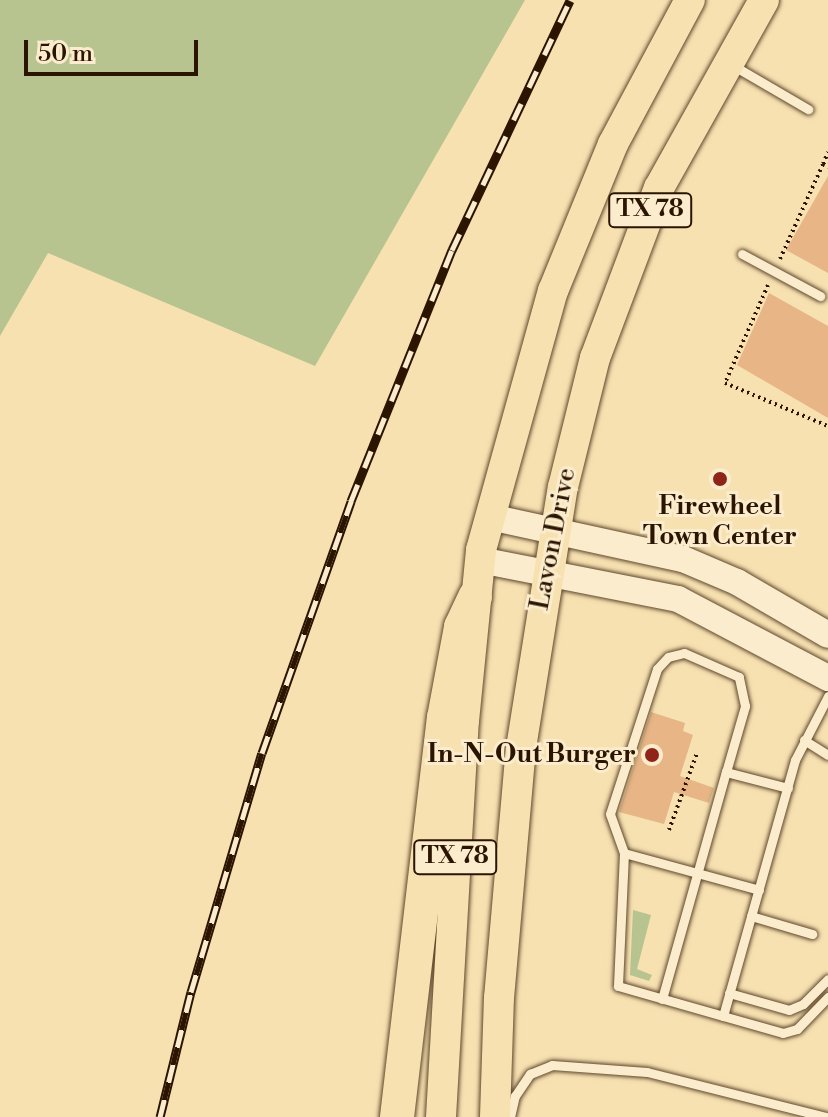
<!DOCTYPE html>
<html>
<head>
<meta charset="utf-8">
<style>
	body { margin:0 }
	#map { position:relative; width:828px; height:1117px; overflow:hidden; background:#f7e1b1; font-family:"Libre Bodoni",serif }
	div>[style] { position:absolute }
	.green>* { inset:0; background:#b7c490 }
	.building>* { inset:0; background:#e7b586 }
	.path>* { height:4px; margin-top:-2px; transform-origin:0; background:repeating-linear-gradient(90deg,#2b1400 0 2px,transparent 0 6px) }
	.roads { filter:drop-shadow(0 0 2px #5e472c) drop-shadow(0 0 2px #5e472c) }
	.lane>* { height:9px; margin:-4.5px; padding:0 4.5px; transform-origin:4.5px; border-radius:4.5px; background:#faeccc }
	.secondary>* { height:26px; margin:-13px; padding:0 13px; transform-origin:13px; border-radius:13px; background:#faeccc }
	.primary>* { height:30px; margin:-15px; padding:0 15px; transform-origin:15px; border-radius:15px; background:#f7e1b1 }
	.highway>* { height:34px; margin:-17px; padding:0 17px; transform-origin:17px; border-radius:17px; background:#f7e1b1 }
	.rail>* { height:9px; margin-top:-4.5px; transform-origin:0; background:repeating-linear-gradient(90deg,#faeccc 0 18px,#2b1400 0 36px); box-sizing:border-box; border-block:2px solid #2b1400 }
	.dots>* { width:22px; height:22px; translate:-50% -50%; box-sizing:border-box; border:4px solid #faeccc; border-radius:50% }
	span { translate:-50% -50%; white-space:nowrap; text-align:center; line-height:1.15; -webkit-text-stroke:6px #faeccc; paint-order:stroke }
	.shield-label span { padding:2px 6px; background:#faeccc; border:2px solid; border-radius:6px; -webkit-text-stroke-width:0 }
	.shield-label { font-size:24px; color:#2b1400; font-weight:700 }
	.poi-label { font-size:26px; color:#2b1400; font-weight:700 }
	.right { translate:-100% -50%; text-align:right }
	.street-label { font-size:26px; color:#2b1400 }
	.scale { position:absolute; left:24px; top:40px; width:174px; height:36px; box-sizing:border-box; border:4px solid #2b1400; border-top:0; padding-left:10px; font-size:24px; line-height:28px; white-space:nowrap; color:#2b1400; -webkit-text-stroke:6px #faeccc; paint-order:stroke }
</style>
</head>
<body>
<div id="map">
	<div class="green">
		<div style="clip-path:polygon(0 0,525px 0,315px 366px,48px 253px,0 336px)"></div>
		<div style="clip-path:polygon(633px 910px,651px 915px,637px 969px,652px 975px,649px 981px,630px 975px)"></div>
	</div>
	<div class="building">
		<div style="clip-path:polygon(828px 176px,828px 273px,786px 250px)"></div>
		<div style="clip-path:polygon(769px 293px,828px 326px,828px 418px,737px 365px)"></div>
		<div style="clip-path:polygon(651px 712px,685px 723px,683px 731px,693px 735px,680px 776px,714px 788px,709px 803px,674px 792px,664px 824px,619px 812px)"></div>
	</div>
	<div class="path">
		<div style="left:823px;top:164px;width:13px;rotate:-67deg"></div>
		<div style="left:780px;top:259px;width:104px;rotate:-65.6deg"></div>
		<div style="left:823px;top:164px;width:6px;rotate:31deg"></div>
		<div style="left:768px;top:285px;width:107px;rotate:113.7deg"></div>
		<div style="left:725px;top:383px;width:112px;rotate:22.7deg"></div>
		<div style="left:669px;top:830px;width:82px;rotate:-70deg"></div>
	</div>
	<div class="roads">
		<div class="lane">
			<div style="left:734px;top:66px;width:86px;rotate:30.2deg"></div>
			<div style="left:742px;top:254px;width:89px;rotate:28.3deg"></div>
			<div style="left:804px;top:740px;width:28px;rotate:32deg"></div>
			<div style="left:726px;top:772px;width:69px;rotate:-73.9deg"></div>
			<div style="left:745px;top:706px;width:30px;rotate:-102deg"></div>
			<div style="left:739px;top:677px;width:60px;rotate:-156.4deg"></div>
			<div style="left:684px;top:653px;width:16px;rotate:166deg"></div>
			<div style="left:668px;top:657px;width:16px;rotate:133deg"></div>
			<div style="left:657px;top:669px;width:152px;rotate:108deg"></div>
			<div style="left:610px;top:814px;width:41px;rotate:70.3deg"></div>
			<div style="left:624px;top:853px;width:133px;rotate:92.6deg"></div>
			<div style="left:618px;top:986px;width:109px;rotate:15.9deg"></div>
			<div style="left:723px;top:1016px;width:266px;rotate:-74.3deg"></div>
			<div style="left:795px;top:760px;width:72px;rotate:-62.7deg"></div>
			<div style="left:624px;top:853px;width:140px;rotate:15.3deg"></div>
			<div style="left:751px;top:916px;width:64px;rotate:16.4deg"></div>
			<div style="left:729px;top:993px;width:62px;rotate:15.8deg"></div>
			<div style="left:789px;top:1010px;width:15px;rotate:-23deg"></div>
			<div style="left:803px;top:1004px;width:35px;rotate:-45deg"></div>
			<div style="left:662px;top:999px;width:236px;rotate:-74.3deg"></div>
			<div style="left:726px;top:772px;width:64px;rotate:14.5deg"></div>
			<div style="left:723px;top:1016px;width:62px;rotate:15.8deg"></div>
			<div style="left:783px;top:1033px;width:15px;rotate:-16deg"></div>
			<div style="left:797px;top:1029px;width:45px;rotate:-45.9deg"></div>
			<div style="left:510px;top:1117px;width:22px;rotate:-77deg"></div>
			<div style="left:515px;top:1096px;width:27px;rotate:-56deg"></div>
			<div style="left:530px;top:1074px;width:24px;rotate:-22deg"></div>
			<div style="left:552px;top:1065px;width:95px;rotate:4.2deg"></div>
			<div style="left:647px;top:1072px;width:185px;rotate:14.1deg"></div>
		</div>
		<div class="secondary">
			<div style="left:490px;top:517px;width:198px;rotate:12.3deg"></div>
			<div style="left:683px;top:559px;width:59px;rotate:23.1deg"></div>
			<div style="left:737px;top:582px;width:105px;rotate:30.2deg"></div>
			<div style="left:480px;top:560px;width:202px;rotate:11.1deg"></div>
			<div style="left:678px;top:599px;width:170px;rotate:27.8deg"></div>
		</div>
		<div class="primary">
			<div style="left:441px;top:1117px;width:397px;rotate:-86.7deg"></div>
			<div style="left:464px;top:721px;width:172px;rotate:-84.3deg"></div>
			<div style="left:481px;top:550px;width:269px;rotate:-74.5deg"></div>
			<div style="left:553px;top:291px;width:159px;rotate:-67.8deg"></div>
			<div style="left:613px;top:144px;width:163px;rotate:-61.9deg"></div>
			<div style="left:495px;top:1117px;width:119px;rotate:-88.1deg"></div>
			<div style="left:499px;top:998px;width:251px;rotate:-85deg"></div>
			<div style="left:521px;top:748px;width:264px;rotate:-80.9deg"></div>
			<div style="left:563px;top:487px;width:133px;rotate:-76.1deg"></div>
			<div style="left:595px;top:358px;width:182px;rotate:-69.4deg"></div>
			<div style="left:659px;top:188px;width:215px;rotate:-60.8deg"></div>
		</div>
		<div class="highway">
			<div style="left:397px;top:1117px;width:402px;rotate:-83.3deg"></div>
			<div style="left:444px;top:718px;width:93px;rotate:-79.4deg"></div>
			<div style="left:461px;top:627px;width:33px;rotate:-65deg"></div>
		</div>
	</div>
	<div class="rail">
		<div style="left:160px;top:1117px;width:129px;rotate:-76.1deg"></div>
		<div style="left:191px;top:992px;width:249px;rotate:-73.5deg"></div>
		<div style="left:262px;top:753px;width:267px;rotate:-70.5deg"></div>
		<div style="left:351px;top:501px;width:271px;rotate:-68.1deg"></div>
		<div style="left:452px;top:250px;width:276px;rotate:-64.7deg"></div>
	</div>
	<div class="dots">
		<div style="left:720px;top:479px;background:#8f2418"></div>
		<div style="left:652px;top:755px;background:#8f2418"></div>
	</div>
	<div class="shield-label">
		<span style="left:650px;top:210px">TX 78</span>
		<span style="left:455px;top:857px">TX 78</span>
	</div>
	<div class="poi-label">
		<span style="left:720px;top:522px">Firewheel<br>Town Center</span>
		<span class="right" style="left:636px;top:755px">In-N-Out Burger</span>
	</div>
	<div class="street-label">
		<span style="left:554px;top:539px;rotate:-79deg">Lavon Drive</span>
	</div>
	<div class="scale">50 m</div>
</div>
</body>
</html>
